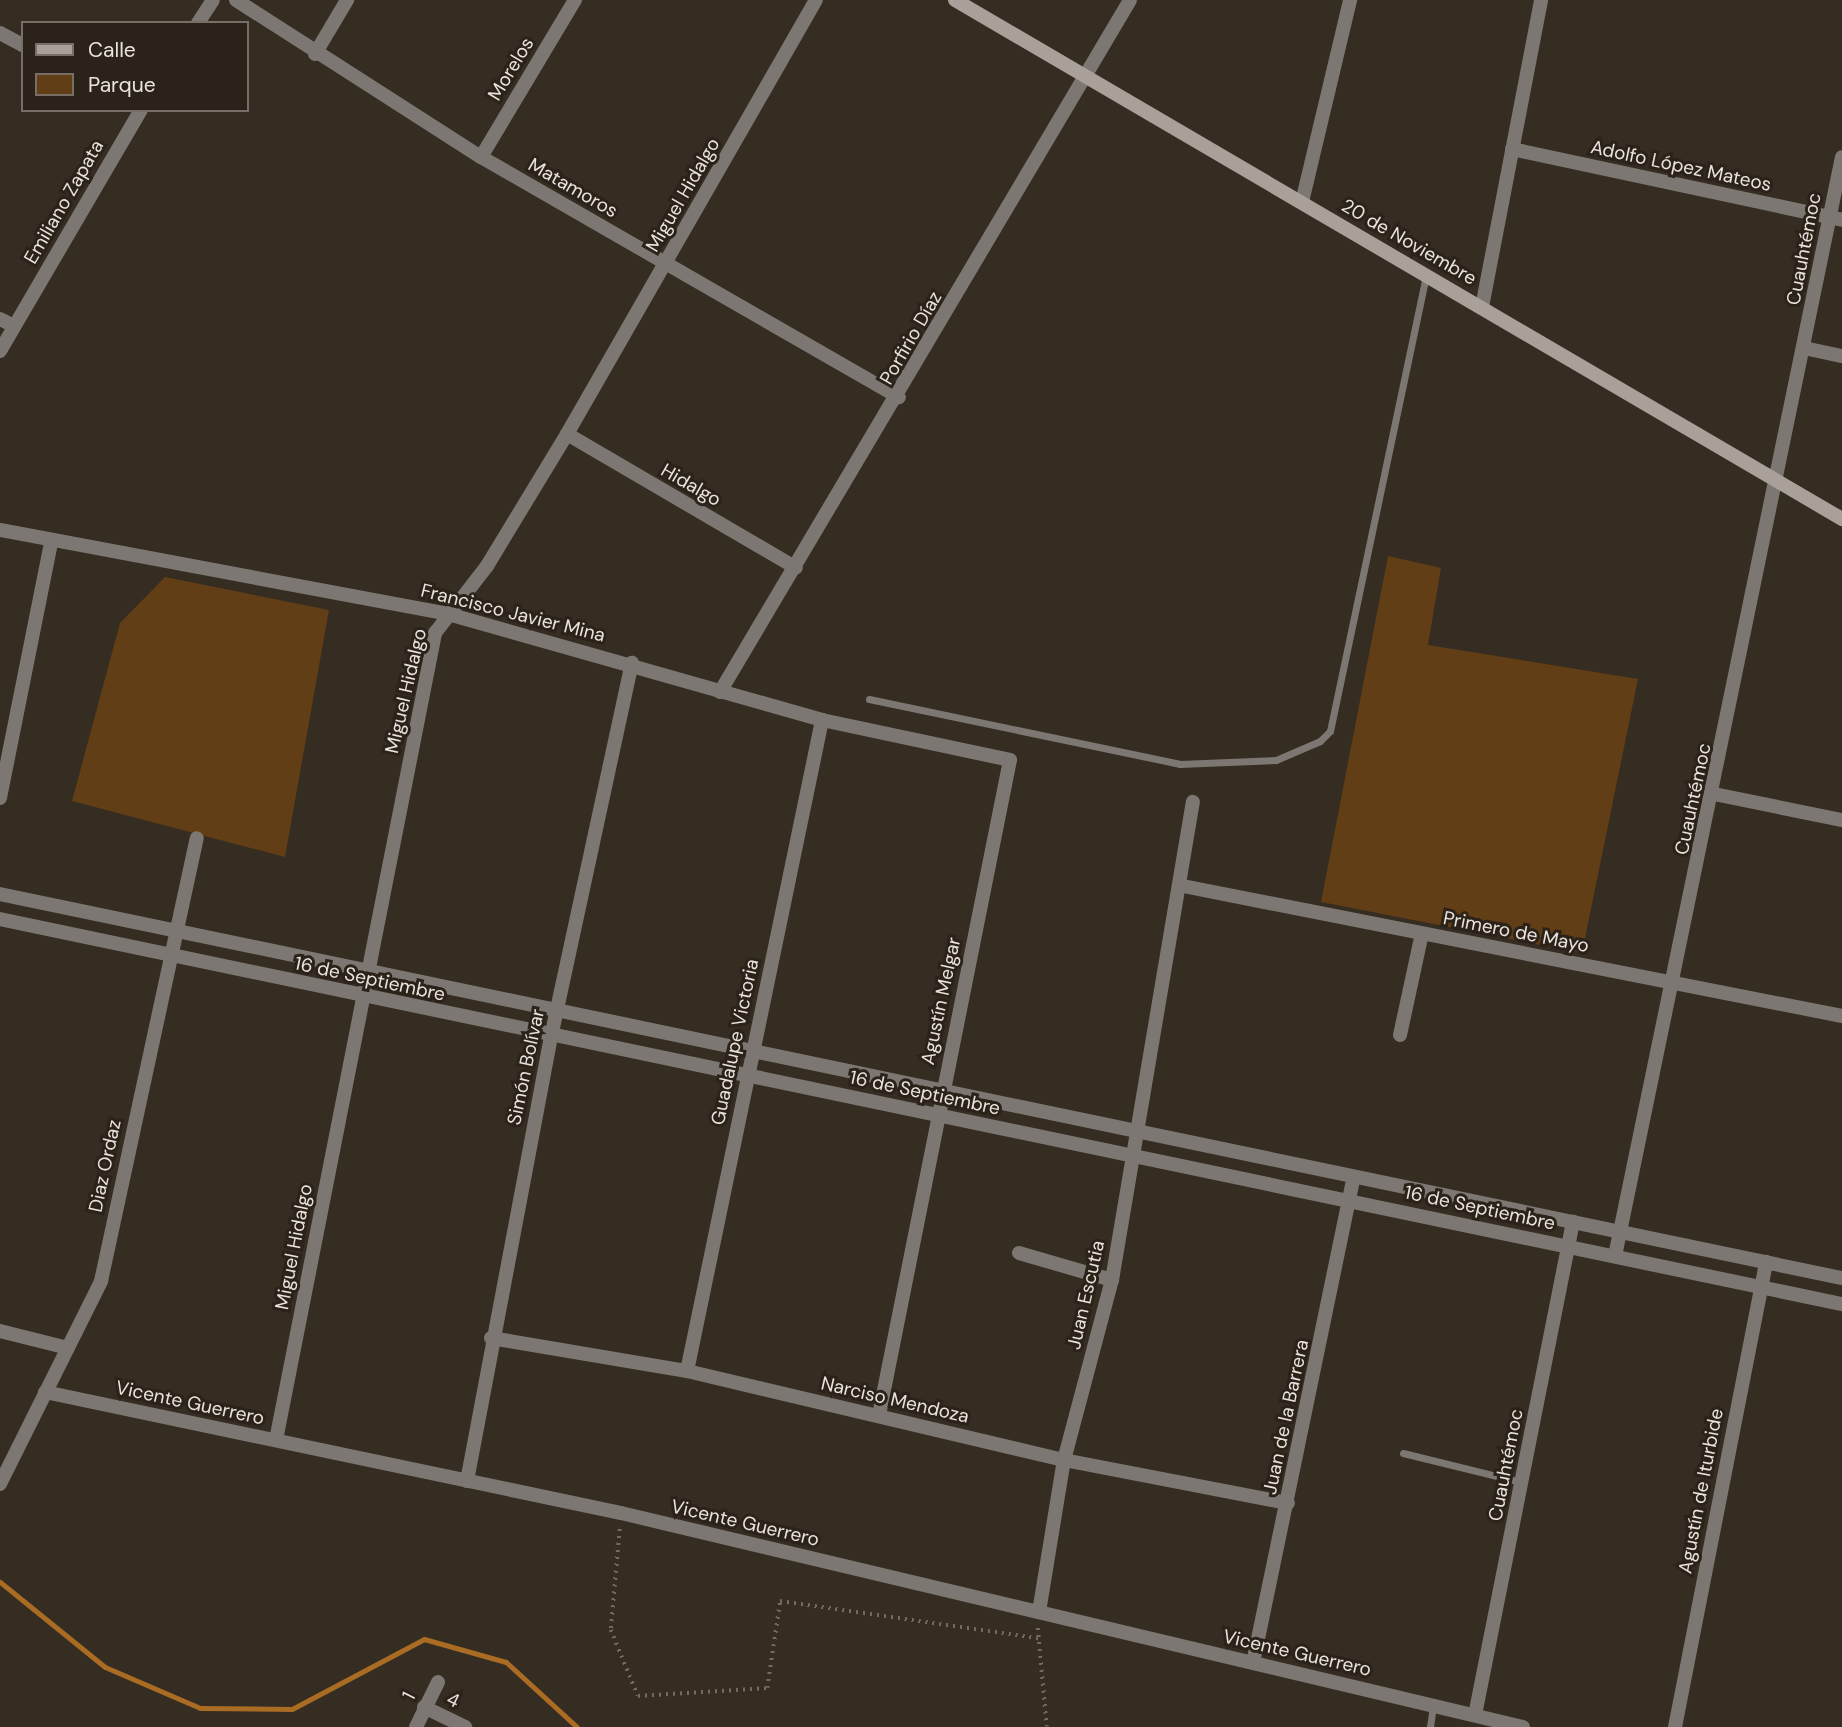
<!DOCTYPE html>
<html>
<head>
<meta charset="utf-8">
<style>
	body { margin:0 }
	#map { position:relative; width:1842px; height:1727px; overflow:hidden; background:#352c22; font-family:"DM Sans",sans-serif }
	div>[style] { position:absolute }
	.green>* { inset:0; background:#613e15 }
	.stream>* { height:5px; margin:-2.5px; padding:0 2.5px; transform-origin:2.5px; border-radius:2.5px; background:#a96c22 }
	.path>* { height:3.5px; margin-top:-1.75px; transform-origin:0; background:repeating-linear-gradient(90deg,#736a62 0 2px,transparent 0 7px) }
	.service>* { height:7px; margin:-3.5px; padding:0 3.5px; transform-origin:3.5px; border-radius:3.5px; background:#7c7772 }
	.minor>* { height:14px; margin:-7px; padding:0 7px; transform-origin:7px; border-radius:7px; background:#7c7772 }
	.secondary>* { height:14px; margin:-7px; padding:0 7px; transform-origin:7px; border-radius:7px; background:#a8a099 }
	span { translate:-50% -50%; white-space:nowrap; text-align:center; line-height:1.15; -webkit-text-stroke:6px #2b2219; paint-order:stroke }
	.street-label { font-size:19px; color:#eae3dd }
	.legend { position:absolute; left:21px; top:21px; width:228px; height:91px; box-sizing:border-box; background:#2b2219; border:2px solid #776f67; margin:0; padding:9px 12px; list-style:none; font-size:21px; color:#eae3dd }
	.legend li { display:flex; align-items:center; gap:14px; height:35px }
	.legend b { width:35px; border:2px solid #776f67 }
</style>
</head>
<body>
<div id="map">
	<div class="green">
		<div style="clip-path:polygon(1388px 556px,1441px 568px,1428px 645px,1638px 679px,1582px 953px,1321px 902px)"></div>
		<div style="clip-path:polygon(165px 577px,329px 610px,285px 857px,72px 801px,120px 623px)"></div>
	</div>
	<div class="stream">
		<div style="left:0;top:1582px;width:135px;rotate:39deg"></div>
		<div style="left:105px;top:1667px;width:103px;rotate:23.3deg"></div>
		<div style="left:200px;top:1708px;width:92px;rotate:0.6deg"></div>
		<div style="left:292px;top:1709px;width:149px;rotate:-27.9deg"></div>
		<div style="left:424px;top:1639px;width:85px;rotate:15.7deg"></div>
		<div style="left:506px;top:1662px;width:96px;rotate:42.5deg"></div>
	</div>
	<div class="path">
		<div style="left:620px;top:1529px;width:101px;rotate:95.1deg"></div>
		<div style="left:611px;top:1630px;width:71px;rotate:67.8deg"></div>
		<div style="left:638px;top:1696px;width:129px;rotate:-3.5deg"></div>
		<div style="left:767px;top:1688px;width:88px;rotate:-81.5deg"></div>
		<div style="left:780px;top:1601px;width:261px;rotate:8.2deg"></div>
		<div style="left:1038px;top:1628px;width:99px;rotate:84.8deg"></div>
	</div>
	<div class="service">
		<div style="left:869px;top:699px;width:318px;rotate:11.8deg"></div>
		<div style="left:1180px;top:764px;width:96px;rotate:-2.4deg"></div>
		<div style="left:1276px;top:760px;width:48px;rotate:-23.4deg"></div>
		<div style="left:1320px;top:741px;width:14px;rotate:-45deg"></div>
		<div style="left:1330px;top:731px;width:464px;rotate:-78.1deg"></div>
		<div style="left:1403px;top:1453px;width:122px;rotate:13.8deg"></div>
		<div style="left:1430px;top:1727px;width:21px;rotate:-82deg"></div>
	</div>
	<div class="minor">
		<div style="left:236px;top:0;width:291px;rotate:32.7deg"></div>
		<div style="left:481px;top:157px;width:482px;rotate:29.9deg"></div>
		<div style="left:198px;top:23px;width:27px;rotate:-57deg"></div>
		<div style="left:0;top:33px;width:26px;rotate:28deg"></div>
		<div style="left:315px;top:54px;width:63px;rotate:-59.3deg"></div>
		<div style="left:1512px;top:149px;width:338px;rotate:12.1deg"></div>
		<div style="left:481px;top:157px;width:183px;rotate:-59.1deg"></div>
		<div style="left:1302px;top:202px;width:208px;rotate:-76.6deg"></div>
		<div style="left:1482px;top:307px;width:313px;rotate:-79.1deg"></div>
		<div style="left:0;top:319px;width:16px;rotate:27deg"></div>
		<div style="left:1804px;top:348px;width:39px;rotate:12deg"></div>
		<div style="left:0;top:351px;width:279px;rotate:-59.7deg"></div>
		<div style="left:567px;top:434px;width:265px;rotate:30.3deg"></div>
		<div style="left:0;top:530px;width:456px;rotate:10.6deg"></div>
		<div style="left:448px;top:614px;width:389px;rotate:15.8deg"></div>
		<div style="left:822px;top:720px;width:192px;rotate:12deg"></div>
		<div style="left:1010px;top:760px;width:668px;rotate:101.31deg"></div>
		<div style="left:720px;top:692px;width:804px;rotate:-59.35deg"></div>
		<div style="left:1714px;top:794px;width:131px;rotate:11.5deg"></div>
		<div style="left:0;top:798px;width:261px;rotate:-78.7deg"></div>
		<div style="left:1183px;top:886px;width:672px;rotate:11.16deg"></div>
		<div style="left:0;top:894px;width:1882px;rotate:11.78deg"></div>
		<div style="left:0;top:919px;width:1882px;rotate:11.81deg"></div>
		<div style="left:1400px;top:1035px;width:104px;rotate:-77.8deg"></div>
		<div style="left:1019px;top:1253px;width:97px;rotate:16.2deg"></div>
		<div style="left:1615px;top:1256px;width:1122px;rotate:-78.33deg"></div>
		<div style="left:0;top:1331px;width:70px;rotate:14deg"></div>
		<div style="left:491px;top:1338px;width:199px;rotate:9.6deg"></div>
		<div style="left:687px;top:1371px;width:387px;rotate:13.3deg"></div>
		<div style="left:1064px;top:1460px;width:228px;rotate:10.9deg"></div>
		<div style="left:687px;top:1371px;width:665px;rotate:-78.28deg"></div>
		<div style="left:45px;top:1392px;width:589px;rotate:11.86deg"></div>
		<div style="left:621px;top:1513px;width:927px;rotate:13.35deg"></div>
		<div style="left:276px;top:1440px;width:823px;rotate:-78.85deg"></div>
		<div style="left:435px;top:633px;width:85px;rotate:-52.2deg"></div>
		<div style="left:487px;top:566px;width:154px;rotate:-58.8deg"></div>
		<div style="left:567px;top:434px;width:500px;rotate:-60.16deg"></div>
		<div style="left:467px;top:1481px;width:452px;rotate:-79.3deg"></div>
		<div style="left:551px;top:1037px;width:383px;rotate:-77.8deg"></div>
		<div style="left:0;top:1484px;width:227px;rotate:-63.5deg"></div>
		<div style="left:101px;top:1281px;width:453px;rotate:-77.8deg"></div>
		<div style="left:1039px;top:1612px;width:154px;rotate:-80.7deg"></div>
		<div style="left:1064px;top:1460px;width:186px;rotate:-75.1deg"></div>
		<div style="left:1112px;top:1280px;width:485px;rotate:-80.4deg"></div>
		<div style="left:1253px;top:1663px;width:496px;rotate:-78.3deg"></div>
		<div style="left:424px;top:1707px;width:46px;rotate:26deg"></div>
		<div style="left:1475px;top:1715px;width:503px;rotate:-78.76deg"></div>
		<div style="left:416px;top:1727px;width:50px;rotate:-63.9deg"></div>
		<div style="left:1675px;top:1727px;width:474px;rotate:-78.9deg"></div>
	</div>
	<div class="secondary">
		<div style="left:955px;top:0;width:1028px;rotate:30.33deg"></div>
	</div>
	<div class="street-label">
		<span style="left:511px;top:69px;rotate:-59deg">Morelos</span>
		<span style="left:1681px;top:166px;rotate:12deg">Adolfo López Mateos</span>
		<span style="left:573px;top:188px;rotate:30deg">Matamoros</span>
		<span style="left:683px;top:195px;rotate:-60deg">Miguel Hidalgo</span>
		<span style="left:64px;top:202px;rotate:-60deg">Emiliano Zapata</span>
		<span style="left:1409px;top:242px;rotate:30deg">20 de Noviembre</span>
		<span style="left:1804px;top:249px;rotate:-79deg">Cuauhtémoc</span>
		<span style="left:911px;top:338px;rotate:-60deg">Porfirio Díaz</span>
		<span style="left:691px;top:485px;rotate:30deg">Hidalgo</span>
		<span style="left:513px;top:613px;rotate:14deg">Francisco Javier Mina</span>
		<span style="left:406px;top:691px;rotate:-77deg">Miguel Hidalgo</span>
		<span style="left:1693px;top:799px;rotate:-78deg">Cuauhtémoc</span>
		<span style="left:1516px;top:932px;rotate:11deg">Primero de Mayo</span>
		<span style="left:370px;top:979px;rotate:12deg">16 de Septiembre</span>
		<span style="left:941px;top:1001px;rotate:-78deg">Agustín Melgar</span>
		<span style="left:735px;top:1042px;rotate:-78deg">Guadalupe Victoria</span>
		<span style="left:526px;top:1067px;rotate:-78deg">Simón Bolívar</span>
		<span style="left:925px;top:1093px;rotate:12deg">16 de Septiembre</span>
		<span style="left:105px;top:1166px;rotate:-78deg">Diaz Ordaz</span>
		<span style="left:1480px;top:1208px;rotate:12deg">16 de Septiembre</span>
		<span style="left:294px;top:1247px;rotate:-79deg">Miguel Hidalgo</span>
		<span style="left:1086px;top:1295px;rotate:-77deg">Juan Escutia</span>
		<span style="left:895px;top:1400px;rotate:13deg">Narciso Mendoza</span>
		<span style="left:190px;top:1403px;rotate:12deg">Vicente Guerrero</span>
		<span style="left:1286px;top:1417px;rotate:-78deg">Juan de la Barrera</span>
		<span style="left:1506px;top:1465px;rotate:-79deg">Cuauhtémoc</span>
		<span style="left:1701px;top:1491px;rotate:-79deg">Agustín de Iturbide</span>
		<span style="left:745px;top:1523px;rotate:13deg">Vicente Guerrero</span>
		<span style="left:1297px;top:1653px;rotate:13deg">Vicente Guerrero</span>
		<span style="left:409px;top:1696px;rotate:-63deg">1</span>
		<span style="left:453px;top:1700px;rotate:26deg">4</span>
	</div>
	<ul class="legend">
	<li><b style="height:9px;background:#a8a099"></b>Calle</li>
	<li><b style="height:19px;background:#613e15"></b>Parque</li>
	</ul>
</div>
</body>
</html>
